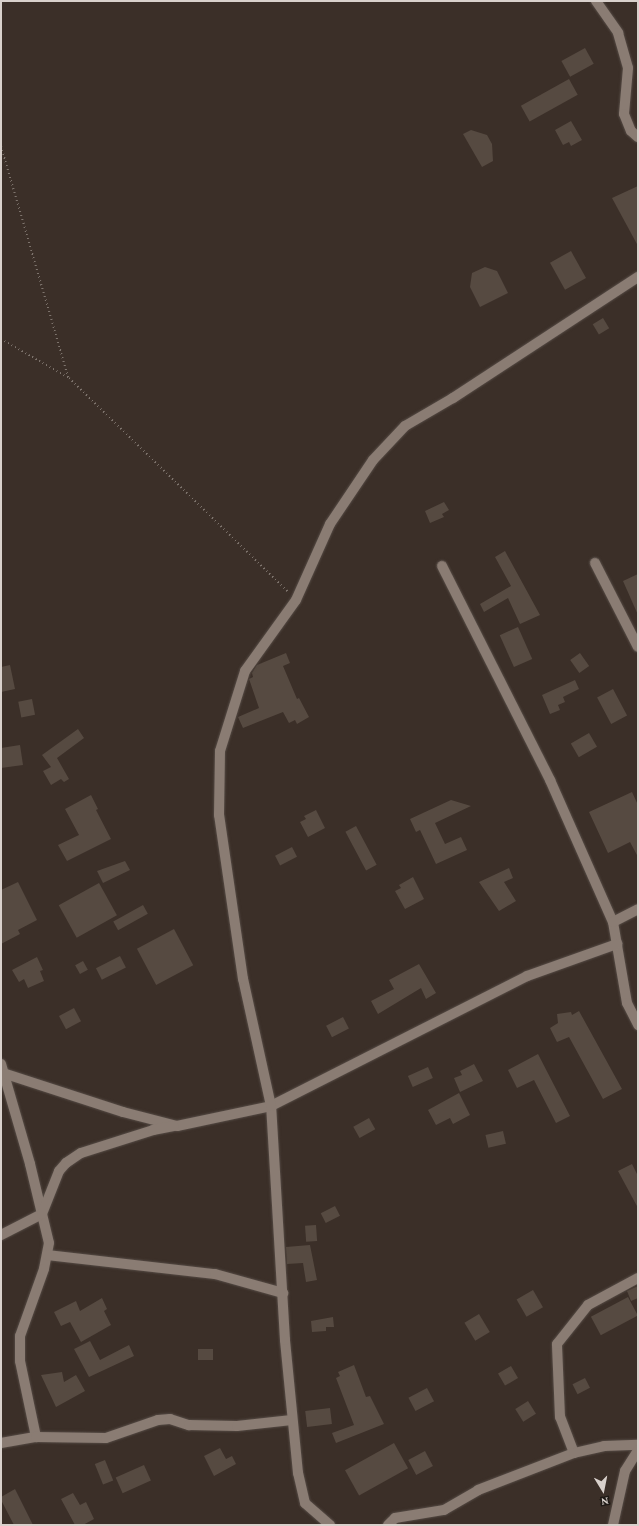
<!DOCTYPE html>
<html>
<head>
<meta charset="utf-8">
<style>
	body { margin:0 }
	#map { position:relative; width:639px; height:1526px; overflow:hidden; background:#3b2f28; font-family:"Crimson Pro",serif }
	div>[style] { position:absolute }
	.building>* { inset:0; background:#564a41; transform-origin:0 0 }
	.path>* { height:2px; margin-top:-1px; transform-origin:0; background:repeating-linear-gradient(90deg,#7e746d 0 1px,transparent 0 4px) }
	.roads { filter:drop-shadow(0 0 1px #554b45) drop-shadow(0 0 1px #554b45) }
	.minor>* { height:10px; margin:-5px; padding:0 5px; transform-origin:5px; border-radius:5px; background:#8a7c73 }
	span { translate:-50% -50%; white-space:nowrap; text-align:center; line-height:1.15; -webkit-text-stroke:4px #1e1915; paint-order:stroke }
	.frame { position:absolute; inset:0; border:2px solid #d9d1cc; pointer-events:none }
	.north { position:absolute; left:583px; top:1470px; width:40px; height:40px; -webkit-text-stroke:3px #1e1915; paint-order:stroke; rotate:170deg; font-size:11px; font-weight:700; line-height:16px; text-align:center; color:#d9d1cc }
	.north::after { content:''; display:block; margin:auto; width:14px; height:18px; background:#d9d1cc; clip-path:polygon(50% 0,100% 100%,50% 72%,0 100%) }
</style>
</head>
<body>
<div id="map">
	<div class="building">
		<div style="left:585px;top:48px;width:18px;height:27px;rotate:61deg"></div>
		<div style="left:569px;top:79px;width:18px;height:55px;rotate:61deg"></div>
		<div style="clip-path:polygon(571px 121px,582px 140px,571px 146px,569px 142px,563px 145px,555px 130px)"></div>
		<div style="clip-path:polygon(471px 130px,487px 135px,492px 144px,493px 161px,482px 167px,463px 134px)"></div>
		<div style="clip-path:polygon(638px 186px,638px 246px,612px 198px)"></div>
		<div style="left:571px;top:251px;width:31px;height:24px;rotate:61deg"></div>
		<div style="clip-path:polygon(485px 267px,497px 271px,508px 293px,480px 307px,470px 287px,472px 273px)"></div>
		<div style="left:603px;top:318px;width:12px;height:12px;rotate:59deg"></div>
		<div style="clip-path:polygon(444px 502px,449px 510px,442px 514px,444px 517px,430px 523px,425px 511px)"></div>
		<div style="clip-path:polygon(505px 551px,540px 615px,520px 624px,508px 598px,484px 612px,480px 604px,511px 586px,495px 557px)"></div>
		<div style="clip-path:polygon(638px 574px,638px 615px,623px 581px)"></div>
		<div style="left:518px;top:627px;width:35px;height:20px;rotate:66deg"></div>
		<div style="clip-path:polygon(286px 653px,290px 663px,283px 666px,297px 699px,299px 698px,309px 717px,297px 724px,295px 720px,289px 723px,283px 712px,243px 728px,238px 717px,259px 708px,249px 679px,253px 677px,252px 673px,257px 665px)"></div>
		<div style="left:580px;top:653px;width:16px;height:12px;rotate:55deg"></div>
		<div style="clip-path:polygon(10px 665px,15px 689px,1px 692px,1px 667px)"></div>
		<div style="clip-path:polygon(575px 680px,579px 689px,563px 697px,565px 702px,558px 705px,560px 710px,550px 714px,542px 695px)"></div>
		<div style="left:613px;top:689px;width:30px;height:18px;rotate:62deg"></div>
		<div style="left:32px;top:699px;width:16px;height:14px;rotate:79deg"></div>
		<div style="clip-path:polygon(78px 729px,84px 738px,57px 758px,69px 779px,64px 782px,61px 779px,51px 785px,43px 771px,51px 767px,42px 755px)"></div>
		<div style="left:589px;top:733px;width:16px;height:21px;rotate:60deg"></div>
		<div style="clip-path:polygon(20px 745px,23px 765px,1px 768px,1px 748px)"></div>
		<div style="clip-path:polygon(632px 792px,638px 805px,638px 857px,630px 842px,608px 853px,589px 812px)"></div>
		<div style="clip-path:polygon(91px 795px,98px 809px,96px 810px,111px 839px,67px 861px,58px 845px,79px 835px,65px 809px)"></div>
		<div style="clip-path:polygon(451px 800px,471px 806px,435px 823px,445px 844px,461px 837px,467px 850px,436px 864px,420px 830px,416px 832px,410px 819px)"></div>
		<div style="clip-path:polygon(316px 810px,325px 828px,308px 837px,300px 822px,306px 819px,304px 816px)"></div>
		<div style="left:356px;top:826px;width:44px;height:12px;rotate:62deg"></div>
		<div style="left:292px;top:847px;width:11px;height:19px;rotate:63deg"></div>
		<div style="clip-path:polygon(125px 861px,130px 870px,103px 883px,97px 871px)"></div>
		<div style="clip-path:polygon(509px 868px,513px 878px,504px 882px,516px 901px,499px 911px,479px 882px)"></div>
		<div style="clip-path:polygon(413px 877px,424px 899px,405px 909px,395px 891px,401px 888px,399px 885px)"></div>
		<div style="clip-path:polygon(18px 882px,37px 920px,18px 930px,20px 934px,1px 944px,1px 890px)"></div>
		<div style="left:99px;top:883px;width:37px;height:46px;rotate:61deg"></div>
		<div style="left:143px;top:905px;width:10px;height:34px;rotate:61deg"></div>
		<div style="left:174px;top:929px;width:41px;height:42px;rotate:62deg"></div>
		<div style="left:120px;top:956px;width:13px;height:27px;rotate:63deg"></div>
		<div style="clip-path:polygon(37px 957px,43px 970px,40px 971px,44px 981px,28px 988px,24px 979px,19px 982px,12px 970px)"></div>
		<div style="left:83px;top:961px;width:10px;height:9px;rotate:61deg"></div>
		<div style="clip-path:polygon(419px 964px,436px 993px,426px 999px,421px 988px,378px 1014px,371px 1001px,394px 989px,389px 980px)"></div>
		<div style="left:74px;top:1008px;width:15px;height:17px;rotate:62deg"></div>
		<div style="clip-path:polygon(579px 1011px,622px 1089px,603px 1099px,569px 1037px,557px 1042px,550px 1028px,558px 1023px,557px 1014px,571px 1012px,572px 1015px)"></div>
		<div style="left:343px;top:1017px;width:13px;height:19px;rotate:63deg"></div>
		<div style="clip-path:polygon(538px 1054px,570px 1116px,556px 1123px,534px 1080px,517px 1088px,508px 1070px)"></div>
		<div style="clip-path:polygon(474px 1064px,483px 1081px,460px 1092px,454px 1078px,462px 1075px,460px 1071px)"></div>
		<div style="left:428px;top:1067px;width:12px;height:22px;rotate:66deg"></div>
		<div style="clip-path:polygon(459px 1093px,470px 1115px,453px 1124px,450px 1118px,436px 1125px,428px 1110px)"></div>
		<div style="left:369px;top:1118px;width:13px;height:18px;rotate:61deg"></div>
		<div style="left:503px;top:1131px;width:13px;height:18px;rotate:77deg"></div>
		<div style="clip-path:polygon(632px 1164px,638px 1176px,638px 1208px,618px 1171px)"></div>
		<div style="left:335px;top:1206px;width:11px;height:16px;rotate:63deg"></div>
		<div style="left:316px;top:1225px;width:16px;height:11px;rotate:86deg"></div>
		<div style="clip-path:polygon(310px 1245px,317px 1280px,306px 1282px,303px 1263px,287px 1264px,286px 1247px)"></div>
		<div style="clip-path:polygon(638px 1286px,638px 1298px,631px 1301px,627px 1291px)"></div>
		<div style="left:533px;top:1290px;width:20px;height:19px;rotate:60deg"></div>
		<div style="left:628px;top:1297px;width:21px;height:42px;rotate:62deg"></div>
		<div style="clip-path:polygon(102px 1298px,107px 1309px,104px 1311px,111px 1325px,81px 1342px,70px 1322px,61px 1326px,54px 1312px,76px 1301px,80px 1311px)"></div>
		<div style="left:479px;top:1314px;width:21px;height:17px;rotate:59deg"></div>
		<div style="clip-path:polygon(333px 1317px,334px 1327px,326px 1327px,326px 1331px,312px 1332px,311px 1321px)"></div>
		<div style="clip-path:polygon(90px 1341px,100px 1360px,129px 1345px,134px 1356px,89px 1377px,74px 1349px)"></div>
		<div style="left:213px;top:1349px;width:11px;height:15px;rotate:90deg"></div>
		<div style="clip-path:polygon(354px 1365px,366px 1397px,370px 1396px,384px 1424px,336px 1443px,332px 1433px,354px 1425px,336px 1378px,340px 1376px,338px 1372px)"></div>
		<div style="left:511px;top:1366px;width:14px;height:15px;rotate:60deg"></div>
		<div style="clip-path:polygon(62px 1372px,64px 1382px,76px 1375px,85px 1391px,56px 1407px,41px 1375px)"></div>
		<div style="left:585px;top:1378px;width:11px;height:14px;rotate:63deg"></div>
		<div style="left:427px;top:1388px;width:15px;height:21px;rotate:62deg"></div>
		<div style="left:528px;top:1401px;width:15px;height:15px;rotate:58deg"></div>
		<div style="left:330px;top:1408px;width:16px;height:25px;rotate:83deg"></div>
		<div style="left:394px;top:1443px;width:29px;height:56px;rotate:61deg"></div>
		<div style="clip-path:polygon(220px 1448px,226px 1459px,232px 1456px,236px 1464px,214px 1476px,204px 1456px)"></div>
		<div style="left:425px;top:1451px;width:17px;height:19px;rotate:62deg"></div>
		<div style="left:105px;top:1460px;width:22px;height:11px;rotate:68deg"></div>
		<div style="left:144px;top:1465px;width:17px;height:31px;rotate:66deg"></div>
		<div style="clip-path:polygon(15px 1489px,33px 1525px,14px 1525px,1px 1500px,1px 1497px)"></div>
		<div style="clip-path:polygon(73px 1493px,80px 1505px,86px 1502px,94px 1519px,83px 1525px,75px 1525px,61px 1499px)"></div>
	</div>
	<div class="path">
		<div style="left:1px;top:146px;width:241px;rotate:73.8deg"></div>
		<div style="left:1px;top:339px;width:78px;rotate:29.8deg"></div>
		<div style="left:69px;top:378px;width:306px;rotate:44.3deg"></div>
	</div>
	<div class="roads">
		<div class="minor">
			<div style="left:596px;top:1px;width:39px;rotate:55deg"></div>
			<div style="left:618px;top:33px;width:36px;rotate:74deg"></div>
			<div style="left:628px;top:68px;width:46px;rotate:95deg"></div>
			<div style="left:624px;top:114px;width:18px;rotate:68deg"></div>
			<div style="left:631px;top:131px;width:9px;rotate:41deg"></div>
			<div style="left:595px;top:563px;width:94px;rotate:62.9deg"></div>
			<div style="left:442px;top:566px;width:240px;rotate:63.2deg"></div>
			<div style="left:550px;top:780px;width:155px;rotate:66.1deg"></div>
			<div style="left:613px;top:922px;width:82px;rotate:80.2deg"></div>
			<div style="left:627px;top:1003px;width:25px;rotate:63deg"></div>
			<div style="left:613px;top:922px;width:28px;rotate:-27deg"></div>
			<div style="left:1px;top:1064px;width:104px;rotate:73.8deg"></div>
			<div style="left:30px;top:1164px;width:81px;rotate:76.5deg"></div>
			<div style="left:49px;top:1243px;width:26px;rotate:101deg"></div>
			<div style="left:44px;top:1269px;width:71px;rotate:109.7deg"></div>
			<div style="left:20px;top:1336px;width:25px;rotate:90deg"></div>
			<div style="left:20px;top:1361px;width:78px;rotate:78.1deg"></div>
			<div style="left:6px;top:1074px;width:123px;rotate:18deg"></div>
			<div style="left:123px;top:1112px;width:56px;rotate:14.5deg"></div>
			<div style="left:177px;top:1126px;width:96px;rotate:-12deg"></div>
			<div style="left:271px;top:1106px;width:287px;rotate:-26.9deg"></div>
			<div style="left:527px;top:976px;width:96px;rotate:-19.6deg"></div>
			<div style="left:1px;top:1235px;width:46px;rotate:-27.1deg"></div>
			<div style="left:42px;top:1214px;width:46px;rotate:-68.4deg"></div>
			<div style="left:59px;top:1171px;width:11px;rotate:-49deg"></div>
			<div style="left:66px;top:1163px;width:18px;rotate:-34deg"></div>
			<div style="left:81px;top:1153px;width:76px;rotate:-17.7deg"></div>
			<div style="left:153px;top:1130px;width:21px;rotate:-11deg"></div>
			<div style="left:47px;top:1255px;width:169px;rotate:6.5deg"></div>
			<div style="left:215px;top:1274px;width:71px;rotate:15.6deg"></div>
			<div style="left:1px;top:1443px;width:36px;rotate:-10deg"></div>
			<div style="left:36px;top:1437px;width:70px;rotate:0.8deg"></div>
			<div style="left:106px;top:1438px;width:55px;rotate:-19.1deg"></div>
			<div style="left:158px;top:1420px;width:12px;rotate:-5deg"></div>
			<div style="left:170px;top:1419px;width:20px;rotate:18deg"></div>
			<div style="left:189px;top:1425px;width:48px;rotate:1.2deg"></div>
			<div style="left:237px;top:1426px;width:55px;rotate:-6.2deg"></div>
			<div style="left:574px;top:1453px;width:39px;rotate:-111deg"></div>
			<div style="left:560px;top:1417px;width:73px;rotate:-92.4deg"></div>
			<div style="left:557px;top:1344px;width:50px;rotate:-51.5deg"></div>
			<div style="left:588px;top:1305px;width:57px;rotate:-28.4deg"></div>
			<div style="left:330px;top:1525px;width:33px;rotate:-139deg"></div>
			<div style="left:305px;top:1503px;width:31px;rotate:-103deg"></div>
			<div style="left:298px;top:1473px;width:134px;rotate:-95.6deg"></div>
			<div style="left:285px;top:1340px;width:234px;rotate:-93.4deg"></div>
			<div style="left:271px;top:1106px;width:130px;rotate:-102.4deg"></div>
			<div style="left:243px;top:979px;width:166px;rotate:-98.3deg"></div>
			<div style="left:219px;top:815px;width:64px;rotate:-89.1deg"></div>
			<div style="left:220px;top:751px;width:84px;rotate:-72.6deg"></div>
			<div style="left:245px;top:671px;width:87px;rotate:-54.3deg"></div>
			<div style="left:296px;top:600px;width:83px;rotate:-65.9deg"></div>
			<div style="left:330px;top:524px;width:77px;rotate:-56.1deg"></div>
			<div style="left:373px;top:460px;width:47px;rotate:-46.7deg"></div>
			<div style="left:405px;top:426px;width:56px;rotate:-30.3deg"></div>
			<div style="left:453px;top:398px;width:221px;rotate:-33.2deg"></div>
			<div style="left:388px;top:1525px;width:10px;rotate:-45deg"></div>
			<div style="left:395px;top:1518px;width:50px;rotate:-9.3deg"></div>
			<div style="left:444px;top:1510px;width:39px;rotate:-30deg"></div>
			<div style="left:478px;top:1490px;width:103px;rotate:-21.1deg"></div>
			<div style="left:574px;top:1453px;width:31px;rotate:-13deg"></div>
			<div style="left:604px;top:1446px;width:34px;rotate:-2deg"></div>
			<div style="left:613px;top:1525px;width:55px;rotate:-77.5deg"></div>
			<div style="left:625px;top:1471px;width:25px;rotate:-58deg"></div>
		</div>
	</div>
	<div class="frame"></div>
	<div class="north">N</div>
</div>
</body>
</html>
